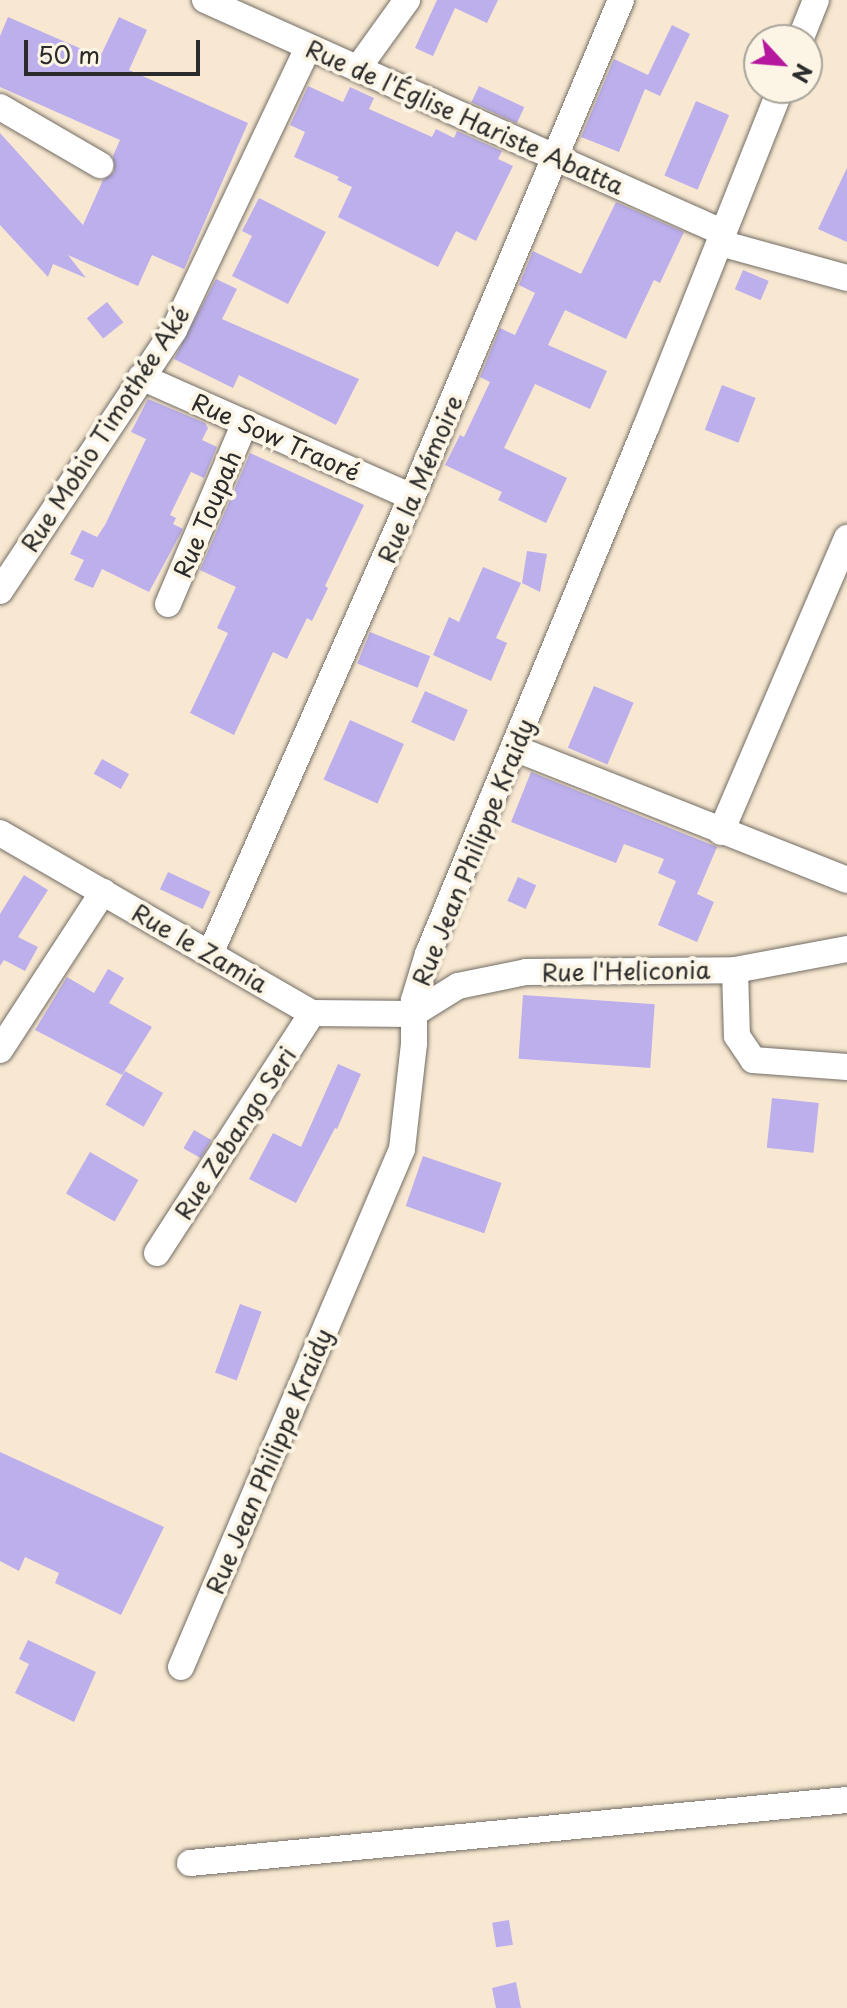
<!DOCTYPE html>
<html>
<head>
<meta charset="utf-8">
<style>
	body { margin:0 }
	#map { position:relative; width:847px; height:2008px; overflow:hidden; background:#f8e8d1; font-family:"Playpen Sans",sans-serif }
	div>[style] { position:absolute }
	.building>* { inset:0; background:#bcafec; transform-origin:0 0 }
	.roads { filter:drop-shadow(0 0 2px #736d65) drop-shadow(0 0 2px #736d65) }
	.minor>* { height:26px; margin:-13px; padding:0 13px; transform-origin:13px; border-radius:13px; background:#fff }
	span { translate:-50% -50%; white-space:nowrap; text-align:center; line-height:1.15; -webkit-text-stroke:8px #fcf5e5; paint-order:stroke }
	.street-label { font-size:24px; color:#2b2b2b }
	.north { position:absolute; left:743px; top:24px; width:80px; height:80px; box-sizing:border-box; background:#fcf5e5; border:2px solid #a8a49b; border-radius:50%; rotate:116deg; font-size:22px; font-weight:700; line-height:32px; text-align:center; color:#2b2b2b }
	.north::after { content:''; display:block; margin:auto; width:28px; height:36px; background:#b5179e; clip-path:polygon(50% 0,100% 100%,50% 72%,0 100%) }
	.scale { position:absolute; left:24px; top:40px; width:176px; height:36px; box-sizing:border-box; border:4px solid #2b2b2b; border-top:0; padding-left:10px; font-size:24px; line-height:28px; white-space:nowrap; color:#2b2b2b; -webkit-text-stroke:6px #fcf5e5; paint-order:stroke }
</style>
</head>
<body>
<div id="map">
	<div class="building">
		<div style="clip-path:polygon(437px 0,498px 0,487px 23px,455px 8px,433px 56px,415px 48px)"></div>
		<div style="clip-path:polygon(8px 17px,100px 57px,119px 17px,147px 30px,129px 70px,248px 123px,184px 269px,152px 255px,138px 286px,68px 255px,86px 278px,53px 264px,48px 277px,0 225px,0 133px,83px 225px,103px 180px,114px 172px,113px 156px,120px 140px,0 87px,0 36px)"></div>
		<div style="clip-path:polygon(672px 25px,690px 34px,660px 96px,645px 89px,619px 152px,581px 137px,614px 59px,648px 75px)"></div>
		<div style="clip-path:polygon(308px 86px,343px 102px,350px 87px,374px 98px,369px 109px,432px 137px,436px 129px,454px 138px,457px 131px,502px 151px,498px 159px,513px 166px,476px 241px,456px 231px,438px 267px,338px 217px,352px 187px,337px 180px,339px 177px,294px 157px,305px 132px,290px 125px)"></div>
		<div style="left:479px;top:86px;width:50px;height:18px;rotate:25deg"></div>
		<div style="left:696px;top:101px;width:36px;height:81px;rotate:23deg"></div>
		<div style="clip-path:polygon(847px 168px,847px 242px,818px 229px)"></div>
		<div style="clip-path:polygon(259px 198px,326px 232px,288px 304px,232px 276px,252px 236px,242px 231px)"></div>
		<div style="clip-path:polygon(616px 202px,684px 232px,660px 283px,654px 280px,626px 339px,565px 310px,548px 345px,607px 371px,590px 409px,535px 384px,504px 448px,567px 478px,546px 523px,498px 500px,502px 492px,445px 465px,460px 435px,464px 437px,490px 382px,480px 377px,500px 328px,515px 335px,535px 293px,519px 285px,533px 251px,581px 274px)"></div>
		<div style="left:743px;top:270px;width:28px;height:21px;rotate:23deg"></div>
		<div style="clip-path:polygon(216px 279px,237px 289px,222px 319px,359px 379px,336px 425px,239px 375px,233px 388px,174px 359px)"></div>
		<div style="left:107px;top:302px;width:26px;height:26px;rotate:51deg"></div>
		<div style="left:722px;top:385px;width:36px;height:48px;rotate:21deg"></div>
		<div style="clip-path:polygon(148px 399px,205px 423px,208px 428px,202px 440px,217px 447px,204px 478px,191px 472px,170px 515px,176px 518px,173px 524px,183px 529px,149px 592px,102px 569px,93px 588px,74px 580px,84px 560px,70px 554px,82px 530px,97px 537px,105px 525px,146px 439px,131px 432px)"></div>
		<div style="clip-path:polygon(250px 453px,364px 505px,325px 586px,328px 588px,312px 621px,307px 618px,287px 659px,273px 652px,234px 735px,190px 713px,228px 633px,217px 628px,236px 587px,200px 570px)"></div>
		<div style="clip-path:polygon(527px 551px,547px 554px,540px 592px,522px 583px)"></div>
		<div style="clip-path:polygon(483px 567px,521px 583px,496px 638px,507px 643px,491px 681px,433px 655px,449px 617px,459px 622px)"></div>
		<div style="left:370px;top:632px;width:65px;height:34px;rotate:22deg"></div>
		<div style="left:594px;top:686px;width:43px;height:67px;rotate:23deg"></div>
		<div style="left:425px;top:691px;width:47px;height:34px;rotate:24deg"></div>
		<div style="left:350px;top:720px;width:59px;height:65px;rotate:24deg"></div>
		<div style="left:102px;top:759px;width:31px;height:17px;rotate:29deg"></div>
		<div style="clip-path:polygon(531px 772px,717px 847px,697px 894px,714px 902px,697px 942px,658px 925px,676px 881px,658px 873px,664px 859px,624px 844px,616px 863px,511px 822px)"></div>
		<div style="left:168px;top:872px;width:47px;height:19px;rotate:25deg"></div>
		<div style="clip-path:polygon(24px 875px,48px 890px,18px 937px,38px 947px,25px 971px,4px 960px,0 966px,0 914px)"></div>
		<div style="left:518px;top:877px;width:20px;height:26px;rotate:24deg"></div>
		<div style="clip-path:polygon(108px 969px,124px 978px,109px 1003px,152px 1027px,122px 1075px,35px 1030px,67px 977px,94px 993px)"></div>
		<div style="left:523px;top:995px;width:132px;height:64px;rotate:4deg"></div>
		<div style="clip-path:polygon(338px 1064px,361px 1074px,337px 1129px,335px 1128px,296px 1203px,249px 1179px,273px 1133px,301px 1147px)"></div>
		<div style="left:125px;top:1071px;width:44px;height:39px;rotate:30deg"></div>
		<div style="left:772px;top:1098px;width:47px;height:50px;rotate:6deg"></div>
		<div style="left:194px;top:1130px;width:20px;height:21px;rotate:30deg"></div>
		<div style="left:90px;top:1152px;width:56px;height:48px;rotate:30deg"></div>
		<div style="left:423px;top:1156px;width:83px;height:53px;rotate:19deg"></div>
		<div style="left:240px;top:1304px;width:23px;height:73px;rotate:20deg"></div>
		<div style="clip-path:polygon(0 1452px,164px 1527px,121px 1615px,55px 1583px,59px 1573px,25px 1557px,19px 1571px,0 1561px)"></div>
		<div style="clip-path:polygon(28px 1640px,96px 1672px,74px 1722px,15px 1693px,29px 1664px,19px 1659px)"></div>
		<div style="left:509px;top:1920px;width:25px;height:17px;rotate:81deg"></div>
		<div style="clip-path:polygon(516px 1982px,521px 2008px,496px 2008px,492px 1988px)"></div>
	</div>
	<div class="roads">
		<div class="minor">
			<div style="left:205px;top:0;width:569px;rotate:24.18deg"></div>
			<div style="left:800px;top:40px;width:43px;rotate:-68.2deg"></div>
			<div style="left:358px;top:68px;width:84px;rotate:-54.2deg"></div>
			<div style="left:0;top:107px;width:116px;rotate:30.1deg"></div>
			<div style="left:720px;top:243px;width:132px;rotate:15.4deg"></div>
			<div style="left:141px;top:377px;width:296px;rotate:23.9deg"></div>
			<div style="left:0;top:591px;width:314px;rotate:-56.3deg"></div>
			<div style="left:174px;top:330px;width:312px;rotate:-64.6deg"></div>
			<div style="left:168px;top:604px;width:197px;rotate:-67deg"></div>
			<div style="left:514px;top:748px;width:358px;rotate:21.6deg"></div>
			<div style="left:721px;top:832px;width:320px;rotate:-66.8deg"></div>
			<div style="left:0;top:833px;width:360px;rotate:30deg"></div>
			<div style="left:312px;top:1013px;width:101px;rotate:0.6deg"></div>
			<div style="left:413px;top:1014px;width:53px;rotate:-31.9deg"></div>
			<div style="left:458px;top:986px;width:69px;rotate:-11.6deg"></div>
			<div style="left:526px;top:972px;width:209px;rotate:-0.5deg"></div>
			<div style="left:735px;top:970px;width:114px;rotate:-10.6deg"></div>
			<div style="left:210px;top:954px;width:500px;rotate:-66.2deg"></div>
			<div style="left:412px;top:497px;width:539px;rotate:-67.19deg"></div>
			<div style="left:735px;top:970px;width:66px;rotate:88.3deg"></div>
			<div style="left:737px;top:1036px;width:29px;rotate:56deg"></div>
			<div style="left:753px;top:1060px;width:94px;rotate:4.3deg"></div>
			<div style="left:0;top:1050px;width:189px;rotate:-56.9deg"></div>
			<div style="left:157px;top:1253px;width:286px;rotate:-57.1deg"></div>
			<div style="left:181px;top:1667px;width:563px;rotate:-66.89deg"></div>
			<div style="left:402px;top:1149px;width:107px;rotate:-83.5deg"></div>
			<div style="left:414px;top:1043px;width:43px;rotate:-90deg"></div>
			<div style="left:414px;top:1000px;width:48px;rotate:-73.1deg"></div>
			<div style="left:428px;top:954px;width:570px;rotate:-67.53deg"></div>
			<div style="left:646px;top:427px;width:365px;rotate:-68.3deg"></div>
			<div style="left:190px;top:1863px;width:660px;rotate:-5.48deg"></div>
		</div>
	</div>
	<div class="street-label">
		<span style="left:465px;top:117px;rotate:24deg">Rue de l'Église Hariste Abatta</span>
		<span style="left:105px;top:429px;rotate:-57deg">Rue Mobio Timothée Aké</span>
		<span style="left:276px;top:437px;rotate:24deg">Rue Sow Traoré</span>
		<span style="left:420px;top:479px;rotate:-67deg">Rue la Mémoire</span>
		<span style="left:207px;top:514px;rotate:-67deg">Rue Toupah</span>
		<span style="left:473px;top:852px;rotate:-68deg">Rue Jean Philippe Kraidy</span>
		<span style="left:200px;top:948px;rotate:30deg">Rue le Zamia</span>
		<span style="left:626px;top:971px;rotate:-1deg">Rue l'Heliconia</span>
		<span style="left:235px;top:1133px;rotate:-57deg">Rue Zebango Seri</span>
		<span style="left:269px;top:1461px;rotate:-67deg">Rue Jean Philippe Kraidy</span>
	</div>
	<div class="north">N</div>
	<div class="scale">50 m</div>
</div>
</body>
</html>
